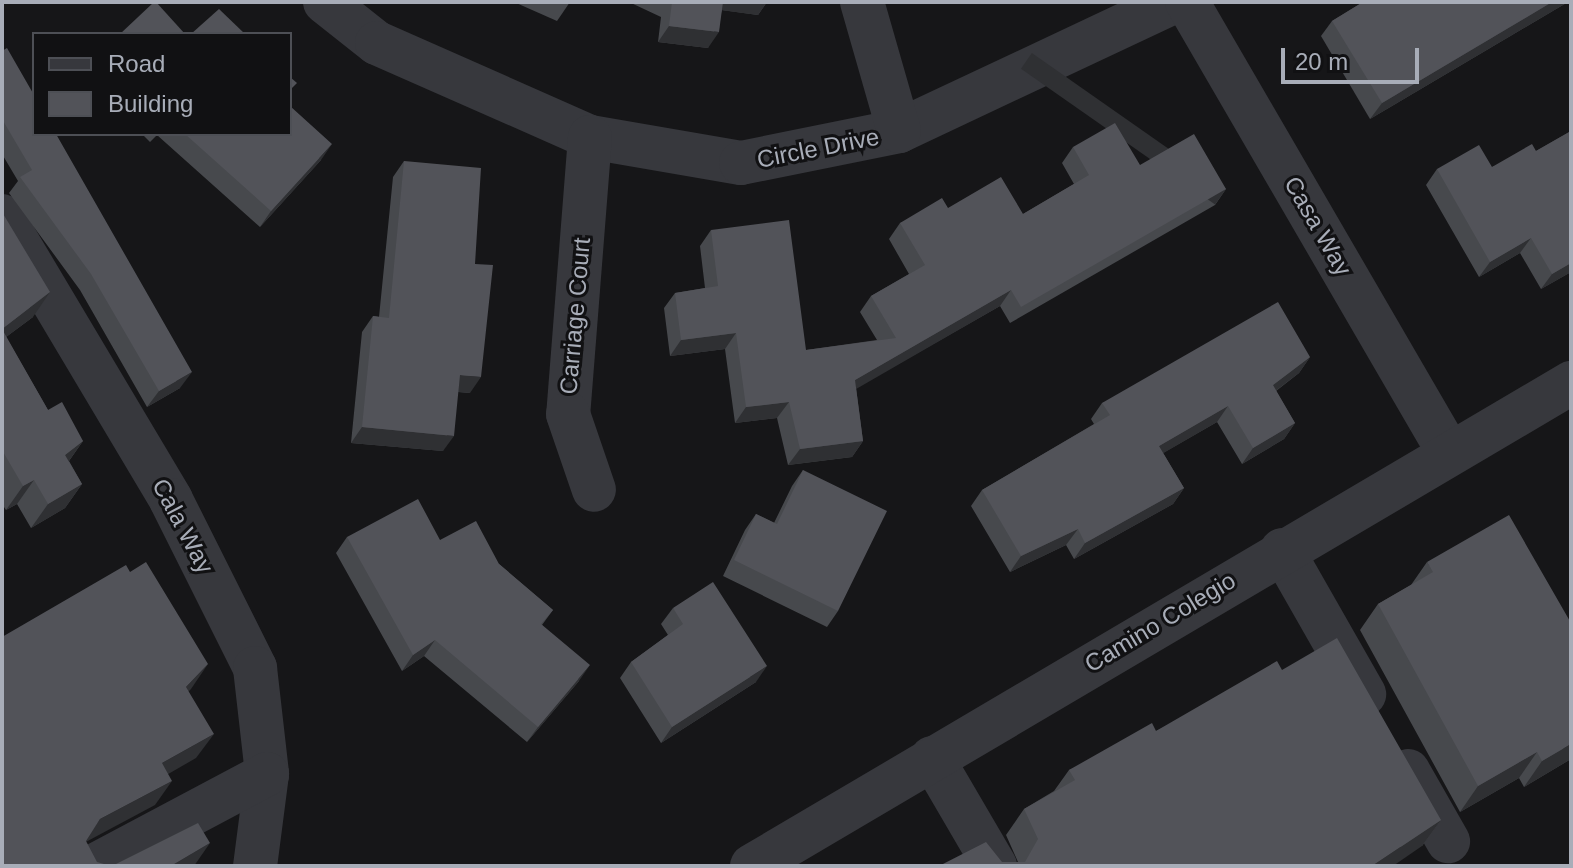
<!DOCTYPE html>
<html>
<head>
<meta charset="utf-8">
<style>
	body { margin:0 }
	#map { position:relative; width:1573px; height:868px; overflow:hidden; background:#161618; font-family:Helvetica,sans-serif }
	div>[style] { position:absolute }
	.minor>* { height:44px; margin:-22px; padding:0 22px; transform-origin:22px; border-radius:22px; background:#37383d }
	.wall>* { inset:0; background:#47494d }
	.shaded-wall>* { inset:0; background:#2f3033; transform-origin:0 0 }
	.building>* { inset:0; background:#525359 }
	span { translate:-50% -50%; white-space:nowrap; text-align:center; line-height:1.15; -webkit-text-stroke:6px #111113; paint-order:stroke }
	.street-label { font-size:24px; color:#a8adb8 }
	.frame { position:absolute; inset:0; border:4px solid #a8adb8; pointer-events:none }
	.legend { position:absolute; left:32px; top:32px; width:260px; height:104px; box-sizing:border-box; background:#111113; border:2px solid #4d4f55; margin:0; padding:10px 14px; list-style:none; font-size:24px; color:#a8adb8 }
	.legend li { display:flex; align-items:center; gap:16px; height:40px }
	.legend b { width:40px; border:2px solid #4d4f55 }
	.scale { position:absolute; left:1281px; top:48px; width:138px; height:36px; box-sizing:border-box; border:4px solid #a8adb8; border-top:0; padding-left:10px; font-size:24px; line-height:28px; white-space:nowrap; color:#a8adb8; -webkit-text-stroke:6px #111113; paint-order:stroke }
</style>
</head>
<body>
<div id="map">
	<div class="minor">
		<div style="left:325px;top:2px;width:66px;rotate:38.3deg"></div>
		<div style="left:377px;top:43px;width:233px;rotate:23.8deg"></div>
		<div style="left:590px;top:137px;width:153px;rotate:9.8deg"></div>
		<div style="left:741px;top:163px;width:161px;rotate:-11.4deg"></div>
		<div style="left:899px;top:131px;width:303px;rotate:-25.2deg"></div>
		<div style="left:862px;top:2px;width:134px;rotate:74deg"></div>
		<div style="left:1187px;top:2px;width:519px;rotate:59.83deg"></div>
		<div style="left:590px;top:137px;width:278px;rotate:94.5deg"></div>
		<div style="left:568px;top:414px;width:80px;rotate:71.1deg"></div>
		<div style="left:2px;top:216px;width:330px;rotate:59.2deg"></div>
		<div style="left:171px;top:500px;width:188px;rotate:63.4deg"></div>
		<div style="left:255px;top:668px;width:107px;rotate:83.5deg"></div>
		<div style="left:267px;top:774px;width:93px;rotate:97.4deg"></div>
		<div style="left:1282px;top:550px;width:166px;rotate:60.3deg"></div>
		<div style="left:932px;top:758px;width:125px;rotate:59.7deg"></div>
		<div style="left:1408px;top:771px;width:81px;rotate:60.3deg"></div>
		<div style="left:94px;top:866px;width:196px;rotate:-28deg"></div>
		<div style="left:752px;top:866px;width:951px;rotate:-30.53deg"></div>
	</div>
	<div class="wall">
		<div style="clip-path:polygon(514px 2px,570px 2px,557px 21px)"></div>
		<div style="clip-path:polygon(629px 2px,767px 2px,758px 15px,722px 10px,708px 48px,658px 42px,661px 17px)"></div>
		<div style="clip-path:polygon(1363px 2px,1568px 2px,1370px 119px,1321px 36px,1332px 21px)"></div>
		<div style="clip-path:polygon(2px 51px,180px 388px,147px 407px,80px 290px,9px 193px,18px 181px,2px 154px)"></div>
		<div style="clip-path:polygon(1571px 131px,1571px 272px,1541px 289px,1520px 253px,1479px 277px,1426px 185px,1437px 169px,1492px 167px,1536px 151px)"></div>
		<div style="clip-path:polygon(142px 134px,290px 134px,321px 160px,260px 227px,157px 135px,150px 142px)"></div>
		<div style="clip-path:polygon(1073px 147px,1226px 189px,1215px 205px,1010px 323px,1000px 306px,856px 388px,863px 441px,852px 457px,788px 465px,777px 418px,735px 423px,725px 349px,670px 356px,664px 308px,675px 293px,705px 288px,700px 246px,711px 230px,806px 350px,877px 340px,860px 312px,871px 296px,909px 274px,889px 239px,900px 223px,948px 208px,1023px 214px,1074px 184px,1062px 163px)"></div>
		<div style="clip-path:polygon(404px 161px,475px 264px,470px 393px,458px 392px,443px 451px,351px 443px,362px 332px,373px 316px,379px 317px,393px 177px)"></div>
		<div style="clip-path:polygon(2px 212px,33px 317px,6px 337px,48px 410px,83px 441px,69px 461px,82px 484px,65px 508px,31px 528px,17px 504px,6px 510px,2px 504px)"></div>
		<div style="clip-path:polygon(1310px 357px,1299px 373px,1276px 391px,1295px 423px,1284px 439px,1242px 464px,1217px 422px,1163px 453px,1184px 488px,1173px 504px,1074px 559px,1066px 545px,1010px 572px,971px 506px,982px 490px,1094px 424px,1091px 419px,1102px 403px)"></div>
		<div style="clip-path:polygon(803px 470px,838px 611px,827px 627px,723px 576px,745px 530px,756px 514px,774px 523px,792px 486px)"></div>
		<div style="clip-path:polygon(347px 537px,440px 540px,499px 564px,553px 610px,542px 625px,579px 681px,527px 742px,424px 656px,402px 671px,336px 553px)"></div>
		<div style="clip-path:polygon(1427px 562px,1571px 759px,1524px 787px,1519px 778px,1460px 812px,1360px 630px,1378px 604px,1411px 585px)"></div>
		<div style="clip-path:polygon(673px 608px,756px 682px,661px 743px,620px 678px,631px 662px,668px 635px,661px 624px)"></div>
		<div style="clip-path:polygon(1282px 670px,1441px 820px,1422px 846px,939px 866px,1018px 862px,1006px 835px,1024px 809px,1054px 791px,1069px 770px,1156px 731px)"></div>
	</div>
	<div class="shaded-wall">
		<div style="clip-path:polygon(718px 2px,767px 2px,758px 15px,713px 9px)"></div>
		<div style="clip-path:polygon(1552px 2px,1568px 2px,1370px 119px,1382px 103px)"></div>
		<div style="clip-path:polygon(669px 26px,719px 32px,708px 48px,658px 42px)"></div>
		<div style="clip-path:polygon(332px 144px,321px 160px,260px 227px,271px 211px)"></div>
		<div style="left:1226px;top:189px;width:19px;height:237px;rotate:125deg"></div>
		<div style="clip-path:polygon(1531px 238px,1520px 253px,1479px 277px,1490px 262px)"></div>
		<div style="clip-path:polygon(1571px 263px,1571px 272px,1541px 289px,1552px 274px)"></div>
		<div style="clip-path:polygon(1011px 290px,1000px 306px,844px 396px,855px 380px)"></div>
		<div style="clip-path:polygon(50px 292px,33px 317px,2px 340px,2px 329px)"></div>
		<div style="clip-path:polygon(736px 333px,725px 349px,670px 356px,681px 340px)"></div>
		<div style="clip-path:polygon(1310px 357px,1299px 373px,1262px 401px,1273px 385px)"></div>
		<div style="clip-path:polygon(192px 372px,180px 388px,147px 407px,159px 391px)"></div>
		<div style="clip-path:polygon(460px 375px,481px 377px,470px 393px,449px 391px)"></div>
		<div style="clip-path:polygon(789px 402px,777px 418px,735px 423px,746px 407px)"></div>
		<div style="clip-path:polygon(1228px 406px,1217px 422px,1148px 462px,1159px 446px)"></div>
		<div style="clip-path:polygon(1295px 423px,1284px 439px,1242px 464px,1253px 448px)"></div>
		<div style="clip-path:polygon(362px 427px,454px 436px,443px 451px,351px 443px)"></div>
		<div style="clip-path:polygon(83px 441px,66px 465px,65px 455px)"></div>
		<div style="clip-path:polygon(863px 441px,852px 457px,788px 465px,800px 449px)"></div>
		<div style="clip-path:polygon(34px 480px,17px 504px,6px 510px,23px 486px)"></div>
		<div style="clip-path:polygon(82px 484px,65px 508px,31px 528px,48px 504px)"></div>
		<div style="clip-path:polygon(1184px 488px,1173px 504px,1074px 559px,1085px 543px)"></div>
		<div style="clip-path:polygon(1078px 529px,1066px 545px,1010px 572px,1021px 556px)"></div>
		<div style="clip-path:polygon(435px 640px,424px 656px,402px 671px,413px 655px)"></div>
		<div style="clip-path:polygon(208px 664px,191px 689px,169px 712px,186px 687px)"></div>
		<div style="clip-path:polygon(590px 665px,579px 681px,527px 742px,538px 727px)"></div>
		<div style="clip-path:polygon(767px 666px,756px 682px,661px 743px,672px 727px)"></div>
		<div style="clip-path:polygon(214px 734px,196px 758px,144px 788px,162px 763px)"></div>
		<div style="clip-path:polygon(1571px 744px,1571px 759px,1524px 787px,1542px 761px)"></div>
		<div style="clip-path:polygon(1537px 752px,1519px 778px,1460px 812px,1478px 786px)"></div>
		<div style="clip-path:polygon(172px 781px,155px 805px,82px 844px,100px 819px)"></div>
		<div style="clip-path:polygon(1441px 820px,1422px 846px,1393px 866px,1372px 866px)"></div>
		<div style="clip-path:polygon(210px 843px,194px 866px,171px 866px)"></div>
	</div>
	<div class="building">
		<div style="clip-path:polygon(154px 2px,156px 2px,185px 34px,120px 34px)"></div>
		<div style="clip-path:polygon(672px 2px,723px 2px,719px 32px,669px 26px)"></div>
		<div style="clip-path:polygon(1363px 2px,1552px 2px,1382px 103px,1332px 21px)"></div>
		<div style="clip-path:polygon(219px 9px,245px 34px,191px 34px)"></div>
		<div style="clip-path:polygon(7px 48px,34px 95px,34px 134px,56px 134px,192px 372px,159px 391px,91px 274px,20px 177px,32px 170px,2px 119px,2px 51px)"></div>
		<div style="clip-path:polygon(290px 77px,297px 83px,290px 90px)"></div>
		<div style="clip-path:polygon(290px 106px,332px 144px,271px 211px,185px 134px,290px 134px)"></div>
		<div style="clip-path:polygon(1115px 123px,1140px 165px,1194px 134px,1226px 189px,1021px 307px,1011px 290px,855px 380px,863px 441px,800px 449px,789px 402px,746px 407px,736px 333px,681px 340px,675px 293px,718px 286px,711px 230px,789px 220px,806px 350px,896px 338px,871px 296px,925px 265px,900px 223px,942px 198px,948px 208px,1001px 177px,1023px 214px,1089px 175px,1073px 147px)"></div>
		<div style="clip-path:polygon(1571px 131px,1571px 263px,1552px 274px,1531px 238px,1490px 262px,1437px 169px,1479px 145px,1492px 167px,1532px 144px,1536px 151px)"></div>
		<div style="clip-path:polygon(404px 161px,481px 168px,475px 264px,493px 265px,481px 377px,460px 375px,454px 436px,362px 427px,373px 316px,389px 318px)"></div>
		<div style="clip-path:polygon(2px 212px,50px 292px,2px 329px)"></div>
		<div style="clip-path:polygon(1278px 302px,1310px 357px,1273px 385px,1295px 423px,1253px 448px,1228px 406px,1159px 446px,1184px 488px,1085px 543px,1078px 529px,1021px 556px,982px 490px,1110px 415px,1102px 403px)"></div>
		<div style="clip-path:polygon(2px 329px,48px 410px,62px 402px,83px 441px,65px 455px,82px 484px,48px 504px,34px 480px,23px 486px,2px 450px)"></div>
		<div style="clip-path:polygon(803px 470px,887px 511px,838px 611px,734px 560px,756px 514px,777px 524px)"></div>
		<div style="clip-path:polygon(418px 499px,440px 540px,476px 521px,499px 564px,553px 610px,541px 624px,590px 665px,538px 727px,435px 640px,413px 655px,347px 537px)"></div>
		<div style="clip-path:polygon(1509px 515px,1571px 623px,1571px 744px,1542px 761px,1537px 752px,1478px 786px,1378px 604px,1433px 572px,1427px 562px)"></div>
		<div style="clip-path:polygon(146px 562px,208px 664px,186px 687px,214px 734px,162px 763px,172px 781px,100px 819px,86px 841px,97px 862px,111px 866px,2px 866px,2px 637px,126px 565px,130px 572px)"></div>
		<div style="clip-path:polygon(713px 582px,767px 666px,672px 727px,631px 662px,683px 624px,673px 608px)"></div>
		<div style="clip-path:polygon(1337px 638px,1441px 820px,1372px 866px,939px 866px,986px 842px,1002px 862px,1025px 862px,1038px 839px,1024px 809px,1075px 780px,1069px 770px,1152px 723px,1156px 731px,1277px 661px,1282px 670px)"></div>
		<div style="clip-path:polygon(198px 823px,210px 843px,171px 866px,112px 866px)"></div>
	</div>
	<div class="street-label">
		<span style="left:818px;top:148px;rotate:-11deg">Circle Drive</span>
		<span style="left:1318px;top:226px;rotate:60deg">Casa Way</span>
		<span style="left:575px;top:316px;rotate:-85deg">Carriage Court</span>
		<span style="left:183px;top:526px;rotate:62deg">Cala Way</span>
		<span style="left:1160px;top:622px;rotate:-31deg">Camino Colegio</span>
	</div>
	<div class="frame"></div>
	<ul class="legend">
	<li><b style="height:10px;background:#37383d"></b>Road</li>
	<li><b style="height:22px;background:#525359"></b>Building</li>
	</ul>
	<div class="scale">20 m</div>
</div>
</body>
</html>
